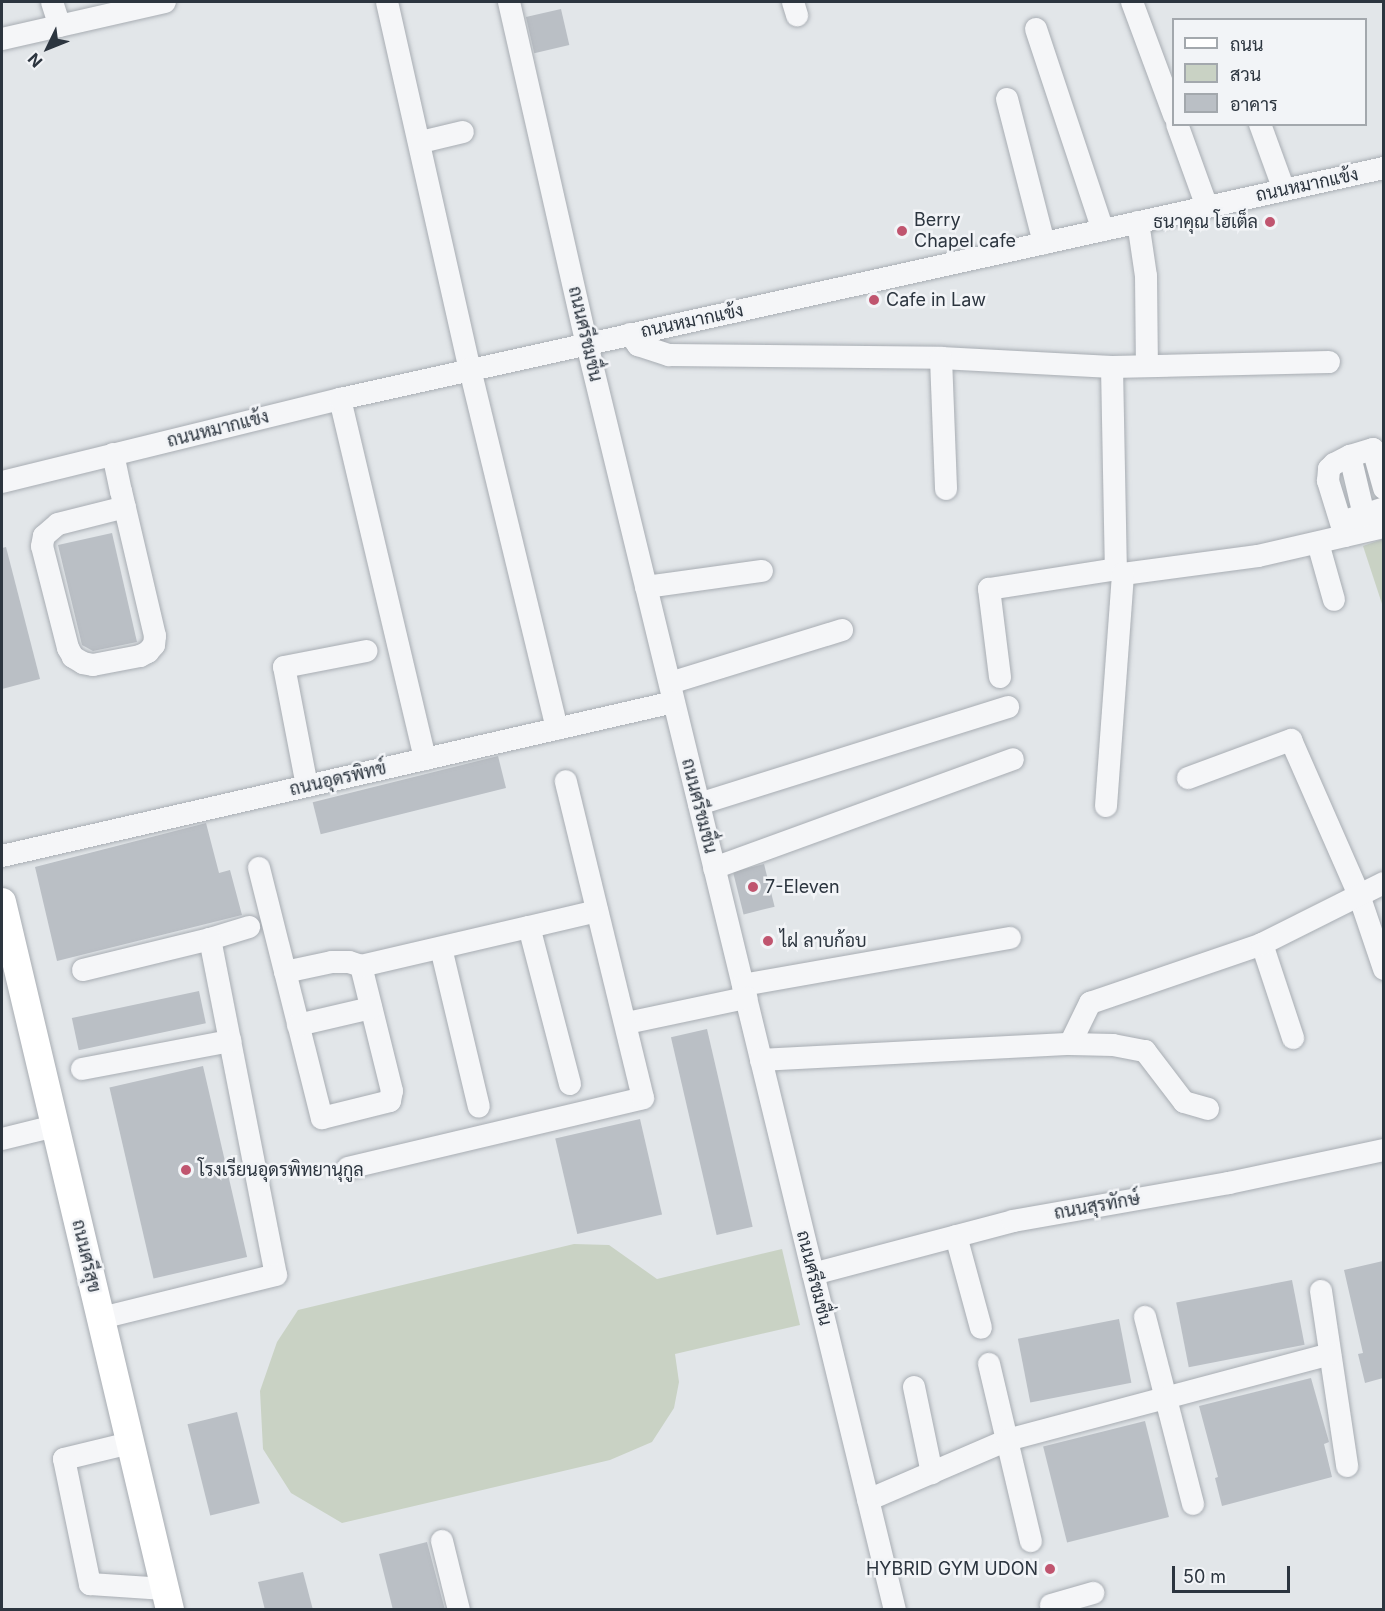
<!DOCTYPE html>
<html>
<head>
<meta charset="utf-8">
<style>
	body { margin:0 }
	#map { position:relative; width:1385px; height:1611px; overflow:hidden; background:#e2e6e9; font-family:Inter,Sarabun,sans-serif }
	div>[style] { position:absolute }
	.green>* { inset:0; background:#c9d2c4 }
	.building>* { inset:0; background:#babfc5; transform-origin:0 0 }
	.roads { filter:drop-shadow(0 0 2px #a8adb3) drop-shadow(0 0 2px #a8adb3) }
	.minor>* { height:22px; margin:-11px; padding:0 11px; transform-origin:11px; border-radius:11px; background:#f5f6f8 }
	.major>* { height:28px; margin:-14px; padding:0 14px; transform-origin:14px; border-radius:14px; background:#fff }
	.dots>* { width:16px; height:16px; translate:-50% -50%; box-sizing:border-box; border:3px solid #f2f4f7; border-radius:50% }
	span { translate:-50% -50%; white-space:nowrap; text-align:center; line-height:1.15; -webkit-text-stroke:5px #f2f4f7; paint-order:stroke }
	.street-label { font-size:18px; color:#2c353f }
	.poi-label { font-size:18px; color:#2c353f }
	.left { translate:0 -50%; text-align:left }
	.right { translate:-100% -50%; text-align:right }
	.frame { position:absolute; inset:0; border:3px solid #2c353f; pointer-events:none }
	.legend { position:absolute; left:1172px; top:18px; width:195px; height:108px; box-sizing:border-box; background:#f2f4f7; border:2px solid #a3a8ad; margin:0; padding:8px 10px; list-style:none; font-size:18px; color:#2c353f }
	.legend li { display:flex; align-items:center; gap:12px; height:30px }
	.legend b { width:30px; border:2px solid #a3a8ad }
	.north { position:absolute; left:18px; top:18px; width:60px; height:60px; -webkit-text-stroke:4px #f2f4f7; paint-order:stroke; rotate:227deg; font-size:16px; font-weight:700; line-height:24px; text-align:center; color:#2c353f }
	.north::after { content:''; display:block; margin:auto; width:21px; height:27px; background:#2c353f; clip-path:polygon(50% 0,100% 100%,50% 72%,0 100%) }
	.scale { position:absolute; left:1172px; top:1566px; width:118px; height:27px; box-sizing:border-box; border:3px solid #2c353f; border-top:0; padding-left:8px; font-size:18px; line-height:21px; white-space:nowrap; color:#2c353f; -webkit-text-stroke:4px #f2f4f7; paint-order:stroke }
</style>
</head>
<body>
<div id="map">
	<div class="green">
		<div style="clip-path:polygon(1383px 539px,1384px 539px,1383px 607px,1363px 546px)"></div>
		<div style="clip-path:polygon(574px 1244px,609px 1245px,657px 1279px,782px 1249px,800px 1325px,675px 1354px,679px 1382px,674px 1408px,652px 1442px,610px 1460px,342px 1523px,291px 1493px,263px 1449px,260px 1391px,277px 1342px,298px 1310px)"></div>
	</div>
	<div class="building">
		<div style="left:561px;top:9px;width:37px;height:36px;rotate:77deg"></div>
		<div style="clip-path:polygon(112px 533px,137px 642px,93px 651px,82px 645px,58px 545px)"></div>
		<div style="clip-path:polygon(6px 547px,40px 679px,2px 689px,2px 548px)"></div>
		<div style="left:498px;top:756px;width:33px;height:191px;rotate:76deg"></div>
		<div style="clip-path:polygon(206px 823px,219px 873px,230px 870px,242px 915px,57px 961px,35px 867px)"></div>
		<div style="left:764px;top:864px;width:44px;height:32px;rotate:76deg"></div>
		<div style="left:199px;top:991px;width:33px;height:130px;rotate:78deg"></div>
		<div style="left:707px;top:1029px;width:203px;height:37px;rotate:77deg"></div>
		<div style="left:203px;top:1066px;width:196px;height:96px;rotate:77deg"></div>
		<div style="left:640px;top:1119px;width:98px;height:87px;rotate:77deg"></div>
		<div style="clip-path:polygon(1383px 1261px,1383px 1378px,1365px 1383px,1358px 1354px,1363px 1353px,1344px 1270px)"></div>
		<div style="left:1292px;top:1280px;width:66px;height:118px;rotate:79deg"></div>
		<div style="left:1119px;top:1319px;width:65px;height:103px;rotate:79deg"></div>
		<div style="clip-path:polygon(1311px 1378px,1329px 1442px,1324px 1444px,1332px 1477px,1222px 1506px,1215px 1478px,1218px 1477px,1199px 1406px)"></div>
		<div style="left:237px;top:1412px;width:94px;height:51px;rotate:76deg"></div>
		<div style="left:1145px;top:1421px;width:99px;height:105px;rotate:76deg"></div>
		<div style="clip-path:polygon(427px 1542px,445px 1610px,393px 1610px,379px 1554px)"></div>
		<div style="clip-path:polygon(303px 1572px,313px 1610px,265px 1610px,258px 1582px)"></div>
	</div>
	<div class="roads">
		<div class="minor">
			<div style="left:52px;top:2px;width:25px;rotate:72deg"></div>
			<div style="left:387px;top:2px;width:376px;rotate:77.3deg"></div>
			<div style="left:470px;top:369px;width:370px;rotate:76.4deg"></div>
			<div style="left:509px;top:2px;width:351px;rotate:77.2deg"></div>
			<div style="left:587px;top:344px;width:1303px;rotate:76.33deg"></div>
			<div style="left:793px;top:2px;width:14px;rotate:73deg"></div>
			<div style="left:1132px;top:2px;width:121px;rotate:69.6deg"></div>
			<div style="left:1036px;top:29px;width:212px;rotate:71.6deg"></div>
			<div style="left:2px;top:39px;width:167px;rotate:-12.8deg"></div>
			<div style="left:1007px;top:99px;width:149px;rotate:75.6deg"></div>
			<div style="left:1177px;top:124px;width:88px;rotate:70.1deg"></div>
			<div style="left:1260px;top:124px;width:70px;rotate:70deg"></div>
			<div style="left:421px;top:142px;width:43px;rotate:-13.4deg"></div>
			<div style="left:1138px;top:222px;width:55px;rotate:81.6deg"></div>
			<div style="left:1146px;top:276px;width:90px;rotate:89.4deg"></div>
			<div style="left:630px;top:334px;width:14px;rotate:54deg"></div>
			<div style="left:638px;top:345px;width:33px;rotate:18deg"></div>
			<div style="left:669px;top:355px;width:272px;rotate:0.6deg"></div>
			<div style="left:941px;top:358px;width:171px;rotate:3deg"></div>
			<div style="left:1112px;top:367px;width:217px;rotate:-1.3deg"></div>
			<div style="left:941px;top:358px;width:131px;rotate:87.8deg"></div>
			<div style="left:1112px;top:367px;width:202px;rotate:88.9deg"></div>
			<div style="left:1116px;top:569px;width:9px;rotate:36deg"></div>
			<div style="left:1123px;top:574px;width:136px;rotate:-7.6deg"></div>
			<div style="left:1258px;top:556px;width:129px;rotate:-13deg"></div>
			<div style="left:340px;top:399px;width:370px;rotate:76.7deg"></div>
			<div style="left:113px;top:454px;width:38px;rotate:78deg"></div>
			<div style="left:121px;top:491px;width:149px;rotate:76.8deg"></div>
			<div style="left:155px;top:636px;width:9px;rotate:96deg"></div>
			<div style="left:154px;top:645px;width:9px;rotate:131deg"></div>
			<div style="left:148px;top:652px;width:9px;rotate:153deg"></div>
			<div style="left:140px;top:656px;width:48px;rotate:169.2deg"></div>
			<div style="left:93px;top:665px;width:10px;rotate:-169deg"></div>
			<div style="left:83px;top:663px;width:12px;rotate:-149deg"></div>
			<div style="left:73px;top:657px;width:10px;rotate:-119deg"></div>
			<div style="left:68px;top:648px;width:105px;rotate:-104.3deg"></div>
			<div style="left:42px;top:546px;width:10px;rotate:-79deg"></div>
			<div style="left:44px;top:536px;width:18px;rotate:-41deg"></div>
			<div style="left:58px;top:524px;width:69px;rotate:-14.2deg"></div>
			<div style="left:1350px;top:456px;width:61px;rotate:76.7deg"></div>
			<div style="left:2px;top:482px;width:348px;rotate:-13.8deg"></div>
			<div style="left:340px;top:399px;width:1069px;rotate:-12.48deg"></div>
			<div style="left:1351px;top:519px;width:35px;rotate:-18deg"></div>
			<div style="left:1345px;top:536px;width:58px;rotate:-107.2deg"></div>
			<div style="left:1328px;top:481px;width:12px;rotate:-85deg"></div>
			<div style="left:1329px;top:469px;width:7px;rotate:-45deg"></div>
			<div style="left:1334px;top:464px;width:18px;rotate:-27deg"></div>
			<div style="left:1350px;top:456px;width:24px;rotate:-17deg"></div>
			<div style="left:1373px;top:449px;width:41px;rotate:74.2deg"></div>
			<div style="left:1318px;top:543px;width:59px;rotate:74.3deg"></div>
			<div style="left:646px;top:587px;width:117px;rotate:-7.9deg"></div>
			<div style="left:1000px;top:677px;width:89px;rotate:-97.1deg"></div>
			<div style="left:989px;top:589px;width:129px;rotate:-8.9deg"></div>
			<div style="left:670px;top:683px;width:180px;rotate:-17.1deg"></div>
			<div style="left:1188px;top:778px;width:110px;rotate:-20.3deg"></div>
			<div style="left:1291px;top:740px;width:169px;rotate:66.3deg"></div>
			<div style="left:1359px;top:895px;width:78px;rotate:71.3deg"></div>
			<div style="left:307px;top:786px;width:121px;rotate:-100.9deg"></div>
			<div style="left:284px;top:667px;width:84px;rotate:-11deg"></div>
			<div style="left:699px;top:804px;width:324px;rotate:-17.4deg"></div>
			<div style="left:1106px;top:806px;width:233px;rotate:-85.8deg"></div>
			<div style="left:2px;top:856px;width:689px;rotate:-12.91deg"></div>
			<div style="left:259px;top:868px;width:258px;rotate:75.9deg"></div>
			<div style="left:322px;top:1118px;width:70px;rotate:-14deg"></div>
			<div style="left:390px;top:1101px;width:10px;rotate:-79deg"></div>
			<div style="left:392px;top:1091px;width:129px;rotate:-103.9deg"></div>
			<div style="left:714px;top:868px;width:318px;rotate:-20deg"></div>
			<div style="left:210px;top:939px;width:41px;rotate:-17.1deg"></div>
			<div style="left:1262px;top:944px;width:99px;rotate:71.7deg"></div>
			<div style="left:441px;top:948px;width:163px;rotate:76.6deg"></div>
			<div style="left:83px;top:970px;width:131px;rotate:-13.7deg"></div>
			<div style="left:210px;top:939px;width:342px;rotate:78.9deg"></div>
			<div style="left:276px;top:1275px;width:180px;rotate:166.2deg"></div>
			<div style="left:285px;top:972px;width:48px;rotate:-12deg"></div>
			<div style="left:332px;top:962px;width:17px"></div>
			<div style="left:349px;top:962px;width:13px;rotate:18deg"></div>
			<div style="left:361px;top:966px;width:172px;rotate:-13.1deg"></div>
			<div style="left:743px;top:985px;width:271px;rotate:-10deg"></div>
			<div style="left:627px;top:1023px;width:122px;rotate:-11.9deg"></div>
			<div style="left:298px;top:1025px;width:75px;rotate:-13.1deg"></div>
			<div style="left:1070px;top:1044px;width:43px;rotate:1.3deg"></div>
			<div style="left:1113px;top:1045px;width:33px;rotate:11deg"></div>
			<div style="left:1145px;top:1051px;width:64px;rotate:52.6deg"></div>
			<div style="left:1184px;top:1102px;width:25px;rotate:16deg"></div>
			<div style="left:761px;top:1060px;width:309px;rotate:-3deg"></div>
			<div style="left:1070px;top:1044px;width:46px;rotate:-64deg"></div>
			<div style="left:1090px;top:1003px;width:182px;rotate:-18.9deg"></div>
			<div style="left:1262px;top:944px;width:136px;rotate:-26.6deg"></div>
			<div style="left:82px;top:1069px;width:151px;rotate:-10.7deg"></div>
			<div style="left:570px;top:1084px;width:162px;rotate:-104.6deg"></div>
			<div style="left:529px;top:927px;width:70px;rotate:-13.2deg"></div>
			<div style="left:2px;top:1139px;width:55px;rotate:-13.8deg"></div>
			<div style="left:348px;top:1168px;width:303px;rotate:-13.3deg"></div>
			<div style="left:643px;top:1098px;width:326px;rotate:-103.7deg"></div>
			<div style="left:956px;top:1236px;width:95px;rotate:74.8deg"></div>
			<div style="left:813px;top:1274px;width:207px;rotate:-14.8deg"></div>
			<div style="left:1013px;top:1221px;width:219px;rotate:-10deg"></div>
			<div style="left:1229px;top:1183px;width:158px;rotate:-12deg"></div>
			<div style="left:1321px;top:1291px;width:177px;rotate:81.5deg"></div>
			<div style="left:1145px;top:1317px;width:193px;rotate:75.6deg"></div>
			<div style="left:989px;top:1364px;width:182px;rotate:76.7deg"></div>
			<div style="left:914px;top:1387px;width:88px;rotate:78.2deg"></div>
			<div style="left:130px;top:1443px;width:68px;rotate:166.4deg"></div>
			<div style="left:64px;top:1459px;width:128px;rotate:78.3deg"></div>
			<div style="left:90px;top:1584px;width:75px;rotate:3.8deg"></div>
			<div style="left:868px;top:1500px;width:151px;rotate:-23.3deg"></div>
			<div style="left:1007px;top:1440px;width:334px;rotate:-14.9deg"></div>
			<div style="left:442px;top:1541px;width:71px;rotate:76.2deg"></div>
			<div style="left:1051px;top:1605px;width:44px;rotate:-15.9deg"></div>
		</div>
		<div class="major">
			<div style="left:2px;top:902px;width:728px;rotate:76.65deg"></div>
		</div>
	</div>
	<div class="dots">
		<div style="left:1270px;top:222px;background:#c0556f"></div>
		<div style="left:902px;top:231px;background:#c0556f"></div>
		<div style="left:874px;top:300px;background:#c0556f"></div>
		<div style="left:753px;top:887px;background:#c0556f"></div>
		<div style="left:768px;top:941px;background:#c0556f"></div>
		<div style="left:186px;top:1170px;background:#c0556f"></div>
		<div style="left:1050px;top:1569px;background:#c0556f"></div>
	</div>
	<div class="street-label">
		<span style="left:1307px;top:185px;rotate:-12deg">ถนนหมากแข้ง</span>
		<span style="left:692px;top:321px;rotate:-12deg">ถนนหมากแข้ง</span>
		<span style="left:585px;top:334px;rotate:77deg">ถนนศรีชมชื่น</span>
		<span style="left:218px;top:429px;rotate:-14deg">ถนนหมากแข้ง</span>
		<span style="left:338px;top:779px;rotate:-13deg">ถนนอุดรพิทข์</span>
		<span style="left:699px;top:806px;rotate:76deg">ถนนศรีชมชื่น</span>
		<span style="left:1097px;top:1206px;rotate:-10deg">ถนนสุรทักษ์</span>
		<span style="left:86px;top:1256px;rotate:77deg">ถนนศรีสุข</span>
		<span style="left:814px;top:1278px;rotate:76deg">ถนนศรีชมชื่น</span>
	</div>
	<div class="poi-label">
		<span class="left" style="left:914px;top:231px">Berry<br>Chapel cafe</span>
		<span class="right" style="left:1258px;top:222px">ธนาคุณ โฮเต็ล</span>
		<span class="left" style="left:886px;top:300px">Cafe in Law</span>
		<span class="left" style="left:765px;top:887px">7-Eleven</span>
		<span class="left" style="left:780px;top:941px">ไฝ ลาบก้อบ</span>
		<span class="left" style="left:198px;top:1170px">โรงเรียนอุดรพิทยานุกูล</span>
		<span class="right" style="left:1038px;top:1569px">HYBRID GYM UDON</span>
	</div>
	<div class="frame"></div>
	<ul class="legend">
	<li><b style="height:8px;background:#fff"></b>ถนน</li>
	<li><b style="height:16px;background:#c9d2c4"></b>สวน</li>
	<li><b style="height:16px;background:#babfc5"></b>อาคาร</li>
	</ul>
	<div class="north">N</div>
	<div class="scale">50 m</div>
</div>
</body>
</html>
